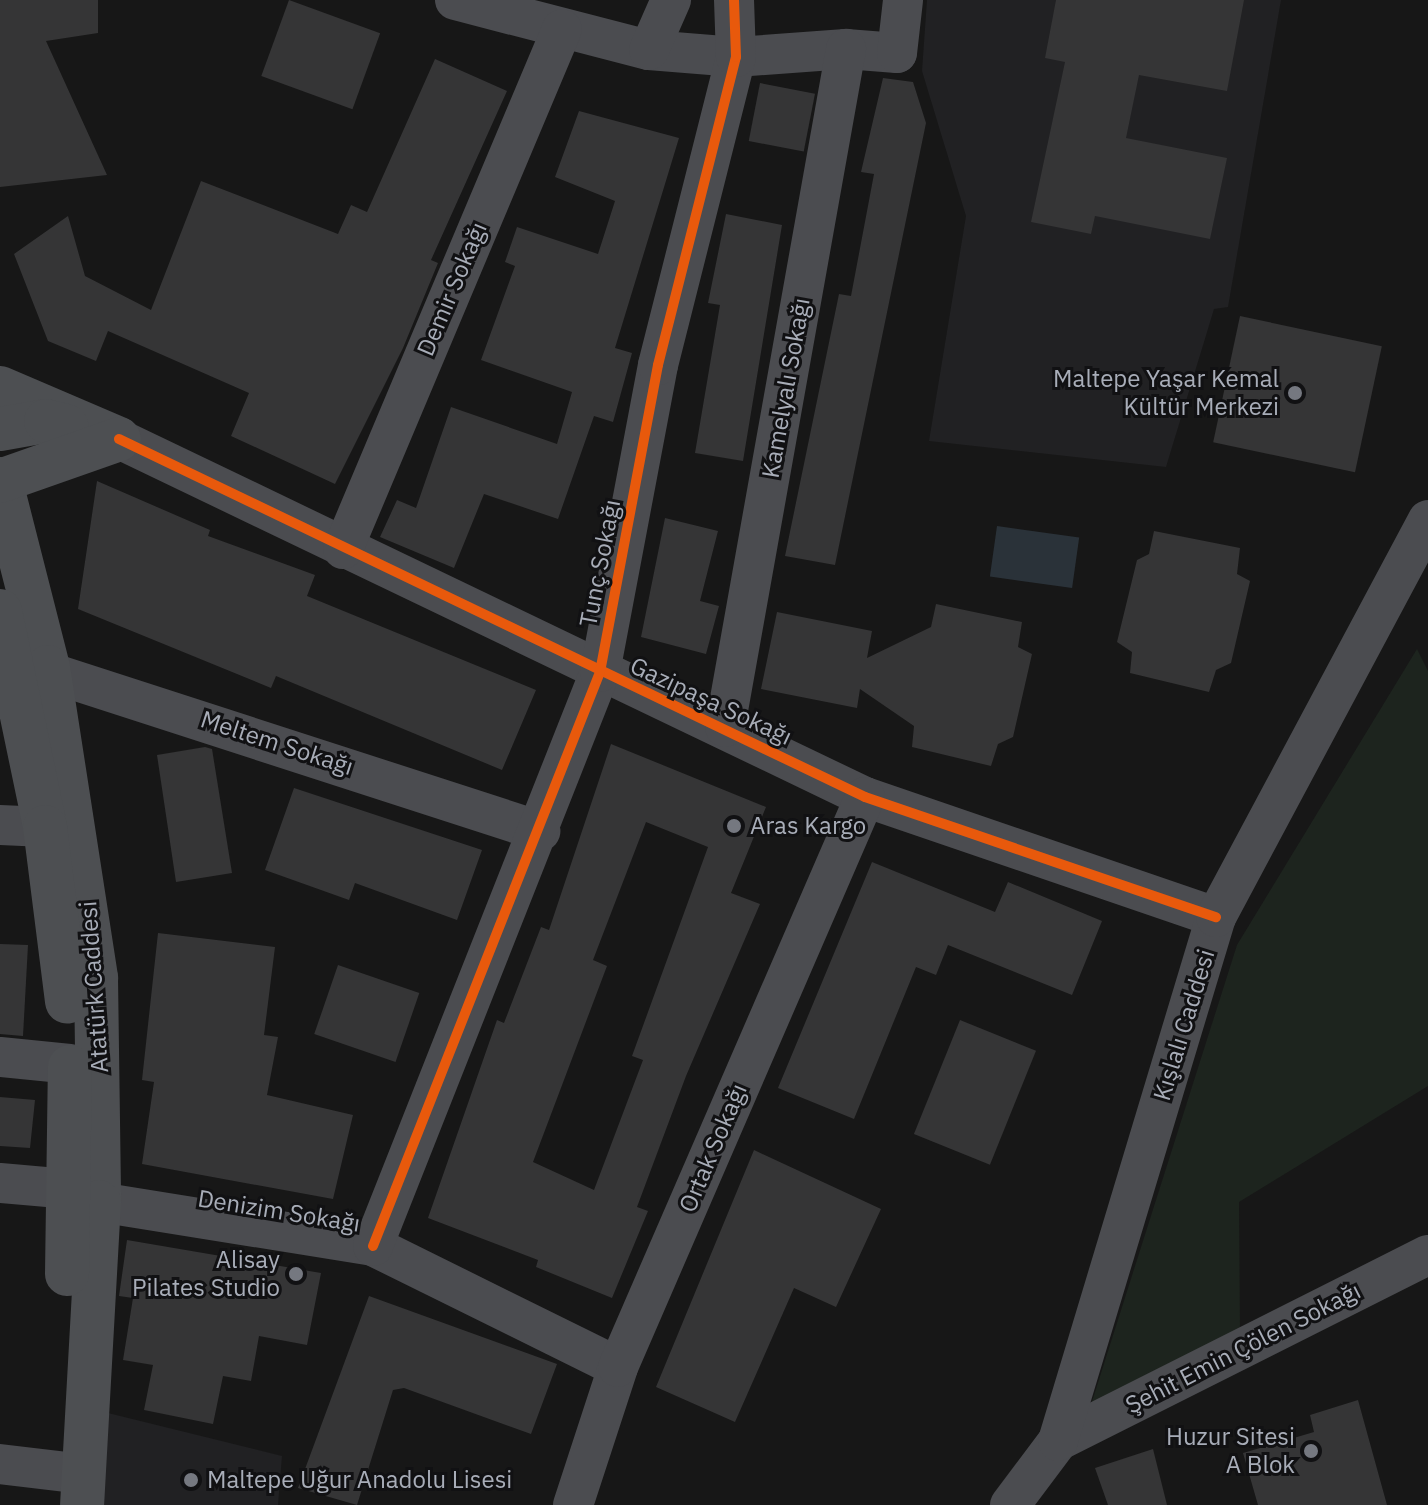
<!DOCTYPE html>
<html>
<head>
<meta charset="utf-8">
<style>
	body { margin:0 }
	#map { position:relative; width:1428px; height:1505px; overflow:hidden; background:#171717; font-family:"IBM Plex Sans",sans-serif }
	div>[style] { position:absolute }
	.built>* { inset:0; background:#212123 }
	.green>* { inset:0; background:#1d241e }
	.water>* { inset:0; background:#2a3239; transform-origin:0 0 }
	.building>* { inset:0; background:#353536; transform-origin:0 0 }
	.minor>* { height:40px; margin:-20px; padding:0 20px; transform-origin:20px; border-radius:20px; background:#4b4c50 }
	.major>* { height:44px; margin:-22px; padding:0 22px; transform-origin:22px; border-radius:22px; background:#4d4f52 }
	.cycleway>* { height:10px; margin:-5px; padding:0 5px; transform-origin:5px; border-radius:5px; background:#e8590c }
	.dots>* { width:22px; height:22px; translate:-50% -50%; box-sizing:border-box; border:4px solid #111113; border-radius:50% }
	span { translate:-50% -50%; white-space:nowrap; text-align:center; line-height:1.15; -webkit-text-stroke:6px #111113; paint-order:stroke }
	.street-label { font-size:24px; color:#a8adb8 }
	.poi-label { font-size:24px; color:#a8adb8 }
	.right { translate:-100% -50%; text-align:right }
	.left { translate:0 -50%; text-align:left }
</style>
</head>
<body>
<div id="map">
	<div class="built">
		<div style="clip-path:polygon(927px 0,1281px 0,1228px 307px,1214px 309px,1166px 467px,929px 441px,966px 216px,922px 71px)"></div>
		<div style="clip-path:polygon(108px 1413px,282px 1456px,278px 1505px,101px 1505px)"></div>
	</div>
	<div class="green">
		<div style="clip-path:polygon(1417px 649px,1428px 671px,1428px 1086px,1239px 1202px,1240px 1329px,1089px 1411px,1237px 945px)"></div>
	</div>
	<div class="water">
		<div style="left:997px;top:526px;width:83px;height:51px;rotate:8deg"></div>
	</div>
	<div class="building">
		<div style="clip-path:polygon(0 0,98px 0,98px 33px,46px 41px,107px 175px,0 187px)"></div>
		<div style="left:289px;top:0;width:97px;height:81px;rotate:20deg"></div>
		<div style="clip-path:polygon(1056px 0,1244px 0,1227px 91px,1139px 75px,1126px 138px,1227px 158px,1210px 239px,1095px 216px,1091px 234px,1031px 222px,1065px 62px,1045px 58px)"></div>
		<div style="clip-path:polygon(435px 59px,507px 91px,431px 260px,438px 263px,403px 348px,335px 484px,231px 436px,249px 393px,108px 331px,96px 361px,48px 341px,14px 254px,68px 216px,85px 276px,151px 310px,201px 181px,338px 234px,351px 205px,367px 212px)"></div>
		<div style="clip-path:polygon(883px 78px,913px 82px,926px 123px,835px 565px,785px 556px,839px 294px,851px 296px,874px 174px,861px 172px)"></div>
		<div style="left:760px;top:83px;width:56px;height:59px;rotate:11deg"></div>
		<div style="clip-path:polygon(579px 111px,679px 138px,615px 348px,632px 353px,613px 422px,594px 416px,558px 519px,484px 494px,454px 568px,380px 537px,397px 500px,416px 508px,451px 407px,557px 444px,572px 392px,481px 360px,515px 266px,505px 262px,517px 227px,598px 254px,615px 201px,555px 177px)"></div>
		<div style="clip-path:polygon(726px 214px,782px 225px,743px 461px,695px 453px,720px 305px,708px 303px)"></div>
		<div style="left:1240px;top:316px;width:145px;height:129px;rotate:12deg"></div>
		<div style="clip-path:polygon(97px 481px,210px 530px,208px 536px,315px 575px,307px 596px,536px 690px,502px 770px,276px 676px,271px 688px,78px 609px)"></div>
		<div style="clip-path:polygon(665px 518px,718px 531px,700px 601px,719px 606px,706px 654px,641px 637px)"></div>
		<div style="clip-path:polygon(1154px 531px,1240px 548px,1237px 574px,1250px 581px,1231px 663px,1216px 670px,1209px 692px,1130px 673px,1132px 652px,1117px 642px,1137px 560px,1149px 554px)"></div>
		<div style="clip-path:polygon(936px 604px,1022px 622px,1018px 647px,1032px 654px,1013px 737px,998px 744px,991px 766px,912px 747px,914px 726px,860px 689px,857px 708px,761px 689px,777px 612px,872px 631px,867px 658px,931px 627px)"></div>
		<div style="clip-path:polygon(evenodd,611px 744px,766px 807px,731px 893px,760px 904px,686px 1076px,637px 1207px,648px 1211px,612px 1298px,536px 1267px,538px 1260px,428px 1218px,497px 1020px,504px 1023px,541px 927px,549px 930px,611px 744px,646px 822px,708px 847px,632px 1056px,643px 1060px,594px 1190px,533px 1162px,607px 966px,593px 960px,646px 822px)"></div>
		<div style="clip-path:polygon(205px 747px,212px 749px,232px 873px,176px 882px,157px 755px)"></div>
		<div style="clip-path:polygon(294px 788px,482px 850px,457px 920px,355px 883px,349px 900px,265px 870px)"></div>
		<div style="clip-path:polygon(872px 862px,995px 912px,1008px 882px,1102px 921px,1072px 995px,948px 945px,936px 975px,916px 967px,854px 1119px,778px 1088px)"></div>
		<div style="clip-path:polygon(158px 933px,275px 947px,264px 1035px,278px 1037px,267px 1095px,353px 1115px,333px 1199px,142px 1164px,154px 1082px,142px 1080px)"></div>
		<div style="clip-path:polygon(0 944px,28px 945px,23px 1036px,0 1034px)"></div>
		<div style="left:338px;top:965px;width:86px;height:73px;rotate:19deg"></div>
		<div style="left:960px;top:1020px;width:82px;height:123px;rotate:22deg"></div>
		<div style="clip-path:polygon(0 1097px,35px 1100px,30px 1148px,0 1146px)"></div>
		<div style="clip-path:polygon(754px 1150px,881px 1209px,836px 1307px,794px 1288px,735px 1422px,656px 1387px)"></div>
		<div style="clip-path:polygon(127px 1240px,321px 1273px,307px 1345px,259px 1336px,251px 1381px,223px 1376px,213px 1424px,144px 1410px,153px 1365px,123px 1360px,133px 1298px,119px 1296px)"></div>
		<div style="clip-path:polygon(369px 1296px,557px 1364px,531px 1434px,404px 1388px,393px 1390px,357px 1505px,298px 1488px)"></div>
		<div style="clip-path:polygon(1358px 1400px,1387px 1505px,1258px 1505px,1243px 1453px,1314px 1432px,1310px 1415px)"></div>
		<div style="clip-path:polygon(1153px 1449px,1167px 1505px,1108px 1505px,1095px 1468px)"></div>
	</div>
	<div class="minor">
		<div style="left:455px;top:0;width:200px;rotate:14.5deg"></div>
		<div style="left:649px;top:50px;width:87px;rotate:4.6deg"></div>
		<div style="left:736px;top:57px;width:110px;rotate:-4.2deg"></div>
		<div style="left:846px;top:49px;width:51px;rotate:4.5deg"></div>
		<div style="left:897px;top:53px;width:53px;rotate:-83.5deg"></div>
		<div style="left:649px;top:50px;width:55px;rotate:-66.3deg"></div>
		<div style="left:119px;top:439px;width:827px;rotate:25.64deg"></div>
		<div style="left:865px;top:797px;width:371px;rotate:18.9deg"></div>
		<div style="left:343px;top:549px;width:564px;rotate:-67.16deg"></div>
		<div style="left:21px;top:663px;width:546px;rotate:17.94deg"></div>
		<div style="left:725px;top:727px;width:689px;rotate:-79.88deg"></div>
		<div style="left:0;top:825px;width:45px;rotate:2.5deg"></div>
		<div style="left:0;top:1057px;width:70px;rotate:5.7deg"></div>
		<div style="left:0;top:1183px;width:68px;rotate:5deg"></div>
		<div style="left:99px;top:1202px;width:278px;rotate:9.1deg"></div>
		<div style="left:373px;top:1246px;width:273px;rotate:26.3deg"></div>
		<div style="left:373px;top:1246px;width:617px;rotate:-68.42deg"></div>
		<div style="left:600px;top:672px;width:312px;rotate:-79.3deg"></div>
		<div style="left:658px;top:365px;width:318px;rotate:-75.8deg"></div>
		<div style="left:736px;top:57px;width:57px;rotate:-92deg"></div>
		<div style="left:1058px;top:1441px;width:414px;rotate:-26.7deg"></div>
		<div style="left:0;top:1464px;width:85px;rotate:6.8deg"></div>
		<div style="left:573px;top:1505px;width:145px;rotate:-71.9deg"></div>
		<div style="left:618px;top:1367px;width:621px;rotate:-66.57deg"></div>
		<div style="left:1010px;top:1505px;width:80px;rotate:-53.1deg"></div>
		<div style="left:1058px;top:1441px;width:547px;rotate:-73.22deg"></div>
		<div style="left:1216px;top:917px;width:450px;rotate:-61.9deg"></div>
	</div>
	<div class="major">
		<div style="left:0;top:388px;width:129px;rotate:23.2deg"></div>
		<div style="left:0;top:429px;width:47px;rotate:-9.9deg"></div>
		<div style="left:46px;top:421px;width:21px;rotate:14deg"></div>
		<div style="left:0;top:479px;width:194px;rotate:75.7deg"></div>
		<div style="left:48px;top:667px;width:315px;rotate:81.2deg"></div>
		<div style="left:96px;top:978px;width:224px;rotate:89.2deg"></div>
		<div style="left:99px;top:1202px;width:303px;rotate:93.2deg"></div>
		<div style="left:0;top:481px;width:126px;rotate:-19.4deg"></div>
		<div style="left:0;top:611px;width:221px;rotate:78.2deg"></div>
		<div style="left:45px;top:827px;width:176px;rotate:82.8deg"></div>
		<div style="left:67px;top:1274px;width:207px;rotate:-89.2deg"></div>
	</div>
	<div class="cycleway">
		<div style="left:119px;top:439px;width:827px;rotate:25.64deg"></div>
		<div style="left:865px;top:797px;width:371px;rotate:18.9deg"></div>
		<div style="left:373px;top:1246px;width:617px;rotate:-68.42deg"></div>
		<div style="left:600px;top:672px;width:312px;rotate:-79.3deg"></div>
		<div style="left:658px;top:365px;width:318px;rotate:-75.8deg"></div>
		<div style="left:736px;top:57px;width:57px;rotate:-92deg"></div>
	</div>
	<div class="dots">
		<div style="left:1295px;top:393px;background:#757880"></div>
		<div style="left:734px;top:826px;background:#757880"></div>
		<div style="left:296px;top:1274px;background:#757880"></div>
		<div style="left:1311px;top:1451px;background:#757880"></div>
		<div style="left:191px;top:1480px;background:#757880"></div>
	</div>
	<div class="street-label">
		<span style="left:452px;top:289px;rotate:-67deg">Demir Sokağı</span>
		<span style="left:786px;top:388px;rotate:-80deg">Kamelyalı Sokağı</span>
		<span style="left:600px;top:563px;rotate:-79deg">Tunç Sokağı</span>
		<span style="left:711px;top:701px;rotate:25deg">Gazipaşa Sokağı</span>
		<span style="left:277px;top:743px;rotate:18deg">Meltem Sokağı</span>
		<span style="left:94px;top:987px;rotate:-94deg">Atatürk Caddesi</span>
		<span style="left:1184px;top:1025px;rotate:-73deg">Kışlalı Caddesi</span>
		<span style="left:713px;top:1148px;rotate:-67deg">Ortak Sokağı</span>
		<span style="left:279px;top:1211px;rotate:9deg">Denizim Sokağı</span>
		<span style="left:1243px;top:1348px;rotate:-27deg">Şehit Emin Çölen Sokağı</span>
	</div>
	<div class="poi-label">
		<span class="right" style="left:1279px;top:393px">Maltepe Yaşar Kemal<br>Kültür Merkezi</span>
		<span class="left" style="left:750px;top:826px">Aras Kargo</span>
		<span class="right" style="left:280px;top:1274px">Alisay<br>Pilates Studio</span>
		<span class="right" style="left:1295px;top:1451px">Huzur Sitesi<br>A Blok</span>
		<span class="left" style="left:207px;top:1480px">Maltepe Uğur Anadolu Lisesi</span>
	</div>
</div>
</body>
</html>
